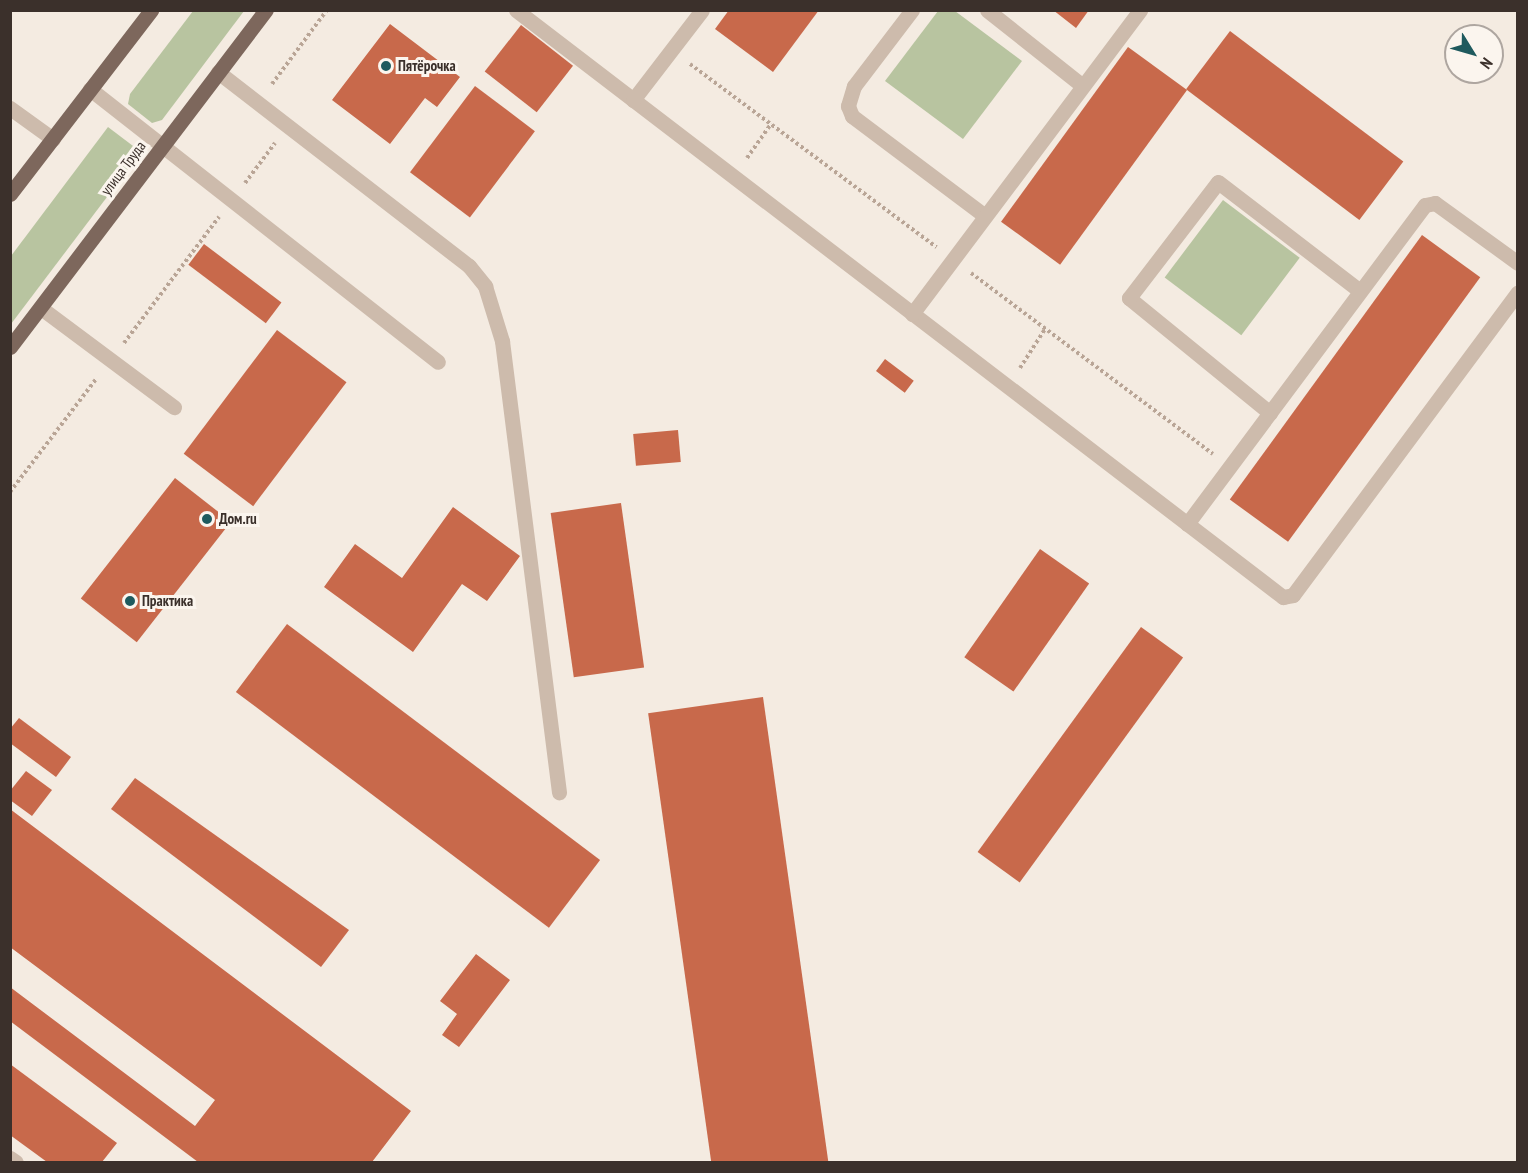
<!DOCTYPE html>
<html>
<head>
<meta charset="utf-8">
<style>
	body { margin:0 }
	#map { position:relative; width:1528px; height:1173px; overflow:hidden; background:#f4ebe1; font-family:"PT Sans Narrow",sans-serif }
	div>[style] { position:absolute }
	.green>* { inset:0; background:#b8c4a0; transform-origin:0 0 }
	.building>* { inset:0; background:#c8694b; transform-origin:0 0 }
	.path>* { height:4px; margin-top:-2px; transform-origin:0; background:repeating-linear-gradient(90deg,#b9a596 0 3px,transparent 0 6px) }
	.minor>* { height:15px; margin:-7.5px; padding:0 7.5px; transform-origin:7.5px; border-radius:7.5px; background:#cdbbac }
	.major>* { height:15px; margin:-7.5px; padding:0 7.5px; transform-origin:7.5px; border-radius:7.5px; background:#7d675c }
	.dots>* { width:16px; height:16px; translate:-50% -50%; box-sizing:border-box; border:3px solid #fbf5ee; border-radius:50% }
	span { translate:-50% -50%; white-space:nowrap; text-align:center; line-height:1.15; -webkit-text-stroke:6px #fbf5ee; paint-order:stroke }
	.poi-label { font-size:15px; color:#3b302b; font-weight:700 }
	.left { translate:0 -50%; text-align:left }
	.street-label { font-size:15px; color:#3b302b }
	.frame { position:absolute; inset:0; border:12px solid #3b302b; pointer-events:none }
	.north { position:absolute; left:1444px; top:24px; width:60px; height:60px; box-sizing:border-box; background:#fbf5ee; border:2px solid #aea6a0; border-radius:50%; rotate:127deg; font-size:16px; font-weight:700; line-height:24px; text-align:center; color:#3b302b }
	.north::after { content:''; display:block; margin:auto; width:21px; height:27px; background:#1f5a5e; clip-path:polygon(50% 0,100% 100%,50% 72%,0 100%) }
</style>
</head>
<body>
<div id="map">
	<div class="green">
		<div style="clip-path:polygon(193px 11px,244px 11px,162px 120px,152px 123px,128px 104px,130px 94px)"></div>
		<div style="clip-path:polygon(938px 11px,955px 11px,1022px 61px,963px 139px,885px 81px)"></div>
		<div style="clip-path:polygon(108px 127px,141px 152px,11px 324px,11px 256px)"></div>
		<div style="left:1223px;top:200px;width:96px;height:97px;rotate:37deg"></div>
	</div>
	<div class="building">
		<div style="clip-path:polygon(729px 10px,819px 10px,773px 72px,715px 29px)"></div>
		<div style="clip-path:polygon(1053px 10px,1089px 10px,1076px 28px)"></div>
		<div style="clip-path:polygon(390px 24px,460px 77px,437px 107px,425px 98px,390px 144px,332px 100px)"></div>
		<div style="left:521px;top:25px;width:66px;height:59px;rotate:38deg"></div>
		<div style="left:1230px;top:31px;width:217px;height:73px;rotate:37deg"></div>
		<div style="left:1128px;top:47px;width:73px;height:216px;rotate:36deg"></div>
		<div style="left:475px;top:86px;width:75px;height:108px;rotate:37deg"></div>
		<div style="left:1422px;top:235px;width:72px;height:327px;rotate:36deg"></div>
		<div style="left:204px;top:244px;width:97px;height:26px;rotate:37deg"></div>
		<div style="left:277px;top:330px;width:87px;height:155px;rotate:37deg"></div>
		<div style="left:885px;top:359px;width:36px;height:15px;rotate:37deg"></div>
		<div style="left:678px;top:430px;width:32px;height:45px;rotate:85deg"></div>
		<div style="left:175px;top:478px;width:71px;height:153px;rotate:38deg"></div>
		<div style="left:621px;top:503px;width:166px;height:71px;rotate:82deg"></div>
		<div style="clip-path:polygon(453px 507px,520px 556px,487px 601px,462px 584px,413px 652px,324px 587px,355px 544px,402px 578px)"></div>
		<div style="left:1040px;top:549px;width:60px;height:132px;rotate:35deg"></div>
		<div style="left:287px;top:624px;width:392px;height:85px;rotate:37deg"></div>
		<div style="left:1141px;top:627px;width:52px;height:278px;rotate:36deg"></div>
		<div style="left:763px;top:697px;width:470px;height:116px;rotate:82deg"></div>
		<div style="clip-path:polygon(19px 718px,71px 757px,56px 777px,10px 743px,10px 729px)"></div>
		<div style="clip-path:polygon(26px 771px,52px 790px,32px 816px,10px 800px,10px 791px)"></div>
		<div style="clip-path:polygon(135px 778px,349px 930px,321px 967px,111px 809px)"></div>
		<div style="clip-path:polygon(10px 809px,411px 1111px,372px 1162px,198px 1162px,10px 1021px,10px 987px,195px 1126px,215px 1100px,10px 947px)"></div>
		<div style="clip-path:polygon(476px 954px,510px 980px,459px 1047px,442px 1035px,457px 1014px,440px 1001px)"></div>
		<div style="clip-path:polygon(10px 1064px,117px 1143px,102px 1162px,47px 1162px,10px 1135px)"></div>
	</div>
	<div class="path">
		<div style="left:690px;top:64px;width:307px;rotate:36.6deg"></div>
		<div style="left:272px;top:84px;width:92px;rotate:-53.4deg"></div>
		<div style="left:747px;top:158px;width:42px;rotate:-54.8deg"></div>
		<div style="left:245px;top:183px;width:50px;rotate:-53.1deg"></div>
		<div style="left:971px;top:273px;width:302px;rotate:36.8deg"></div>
		<div style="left:124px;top:343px;width:158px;rotate:-53deg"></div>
		<div style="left:1020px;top:368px;width:46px;rotate:-57.3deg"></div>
		<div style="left:10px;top:492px;width:143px;rotate:-52.7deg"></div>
	</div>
	<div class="minor">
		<div style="left:516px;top:10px;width:966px;rotate:37.43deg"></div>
		<div style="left:1283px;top:597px;width:10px;rotate:-11deg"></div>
		<div style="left:1293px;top:595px;width:377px;rotate:-53.4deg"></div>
		<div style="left:912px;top:10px;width:96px;rotate:127.3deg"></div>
		<div style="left:854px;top:86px;width:21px;rotate:107deg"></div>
		<div style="left:848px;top:106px;width:11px;rotate:68deg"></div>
		<div style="left:852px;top:116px;width:166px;rotate:36.9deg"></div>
		<div style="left:987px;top:10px;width:122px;rotate:38.4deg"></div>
		<div style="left:218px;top:72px;width:317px;rotate:37.7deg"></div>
		<div style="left:469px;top:266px;width:26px;rotate:51deg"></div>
		<div style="left:485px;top:286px;width:58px;rotate:72.8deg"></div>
		<div style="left:502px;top:341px;width:455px;rotate:82.8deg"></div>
		<div style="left:90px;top:89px;width:442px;rotate:38.1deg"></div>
		<div style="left:633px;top:100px;width:113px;rotate:-52.5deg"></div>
		<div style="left:10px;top:108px;width:53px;rotate:35.8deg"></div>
		<div style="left:41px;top:308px;width:166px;rotate:36.7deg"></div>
		<div style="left:912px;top:314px;width:380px;rotate:-53.1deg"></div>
		<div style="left:1270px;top:413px;width:182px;rotate:-140.8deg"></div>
		<div style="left:1129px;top:298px;width:146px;rotate:-52.5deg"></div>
		<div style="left:1218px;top:182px;width:179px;rotate:37.5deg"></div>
		<div style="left:1187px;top:524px;width:398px;rotate:-53.3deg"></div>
		<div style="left:1425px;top:205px;width:10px;rotate:-11deg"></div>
		<div style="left:1435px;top:203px;width:102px;rotate:35.9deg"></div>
		<div style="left:10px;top:1158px;width:7px;rotate:34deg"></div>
	</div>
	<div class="major">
		<div style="left:10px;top:194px;width:232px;rotate:-52.5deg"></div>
		<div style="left:10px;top:347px;width:423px;rotate:-52.8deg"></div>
	</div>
	<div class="dots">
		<div style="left:386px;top:66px;background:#1f5a5e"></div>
		<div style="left:207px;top:519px;background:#1f5a5e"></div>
		<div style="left:130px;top:601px;background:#1f5a5e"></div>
	</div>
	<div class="poi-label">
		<span class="left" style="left:398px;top:66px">Пятёрочка</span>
		<span class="left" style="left:219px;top:519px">Дом.ru</span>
		<span class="left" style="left:142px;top:601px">Практика</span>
	</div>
	<div class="street-label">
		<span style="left:123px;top:168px;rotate:-53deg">улица Труда</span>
	</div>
	<div class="frame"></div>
	<div class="north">N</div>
</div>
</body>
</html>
